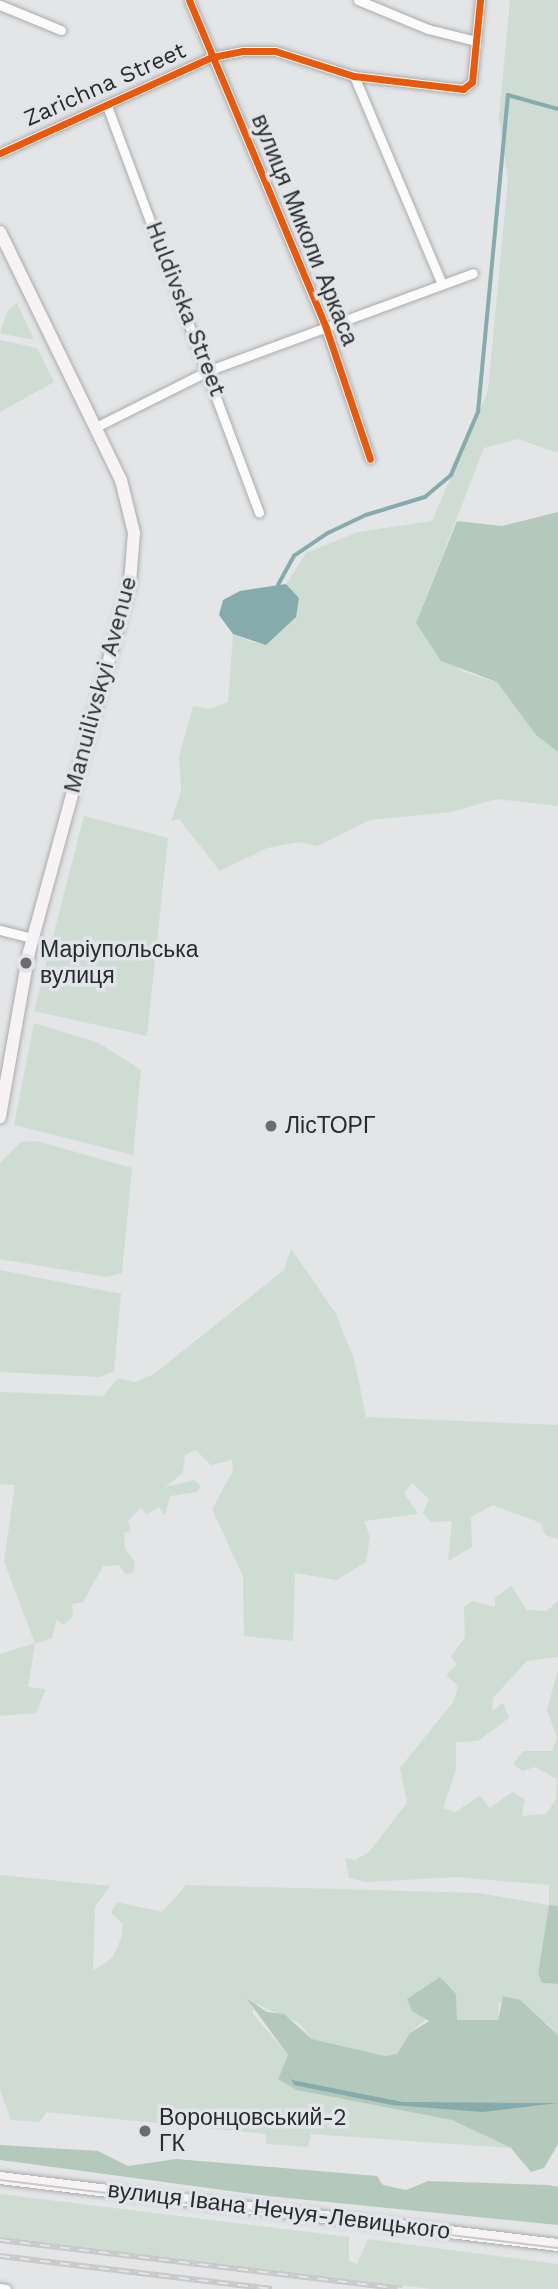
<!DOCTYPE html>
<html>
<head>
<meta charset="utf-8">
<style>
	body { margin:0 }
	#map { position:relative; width:558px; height:2289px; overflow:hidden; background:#e3e5e7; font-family:"Work Sans",sans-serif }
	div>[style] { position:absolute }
	.green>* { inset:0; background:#cedcd3 }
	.forest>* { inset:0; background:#b4c9bb }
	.water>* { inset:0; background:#86abac }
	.stream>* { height:3.5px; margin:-1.75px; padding:0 1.75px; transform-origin:1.75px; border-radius:1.75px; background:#86abac }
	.roads { filter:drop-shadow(0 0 2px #aaacad) drop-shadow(0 0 2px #aaacad) }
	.street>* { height:9px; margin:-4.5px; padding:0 4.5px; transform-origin:4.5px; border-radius:4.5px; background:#fbfbfb }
	.secondary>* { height:12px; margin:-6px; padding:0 6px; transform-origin:6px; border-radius:6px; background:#f7f3f5 }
	.tram>* { height:2px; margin:-1px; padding:0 1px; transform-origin:1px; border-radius:1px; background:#c8c8c8 }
	.rail>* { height:6px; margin-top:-3px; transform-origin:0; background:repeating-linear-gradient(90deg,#e1e5e9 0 10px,#c8c8c8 0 20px); box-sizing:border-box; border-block:2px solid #c8c8c8 }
	.cycleway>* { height:7px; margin:-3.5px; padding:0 3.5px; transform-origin:3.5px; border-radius:3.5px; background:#e8590c }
	.dots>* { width:19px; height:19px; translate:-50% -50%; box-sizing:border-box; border:4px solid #e1e5e9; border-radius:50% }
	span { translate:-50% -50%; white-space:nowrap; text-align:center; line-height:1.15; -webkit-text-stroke:7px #e1e5e9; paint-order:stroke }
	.street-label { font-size:23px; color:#2a2b2d }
	.poi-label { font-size:23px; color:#2a2b2d }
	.left { translate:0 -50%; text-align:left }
</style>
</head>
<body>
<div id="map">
	<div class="green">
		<div style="clip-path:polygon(510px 0,558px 0,558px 453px,518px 439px,484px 448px,416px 623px,463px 672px,497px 682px,536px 735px,558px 752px,558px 806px,497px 799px,451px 812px,370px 820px,317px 846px,299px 842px,267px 848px,220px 871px,179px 819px,171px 821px,181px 792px,179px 757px,193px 706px,209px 709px,228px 702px,233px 634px,255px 643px,299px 598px,286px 584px,306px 553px,358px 532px,432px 521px,488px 390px,508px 180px,499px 117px)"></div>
		<div style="clip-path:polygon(17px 303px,34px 340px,0 333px,7px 312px)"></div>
		<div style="clip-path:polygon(0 340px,37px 348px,54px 382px,0 412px)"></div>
		<div style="clip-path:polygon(84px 816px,168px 838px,147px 1036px,34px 1011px)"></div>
		<div style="clip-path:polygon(34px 1023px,99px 1043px,141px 1070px,133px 1155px,14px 1125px)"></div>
		<div style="clip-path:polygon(37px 1141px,132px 1168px,122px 1273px,107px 1277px,0 1259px,0 1163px,21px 1142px)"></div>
		<div style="clip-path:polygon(291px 1249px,335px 1312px,354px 1359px,366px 1417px,558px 1425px,558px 1539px,545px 1535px,541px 1523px,493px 1505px,471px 1517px,472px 1547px,448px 1561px,452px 1521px,431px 1522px,423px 1513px,429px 1499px,412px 1483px,404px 1493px,418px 1514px,364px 1521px,370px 1537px,366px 1562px,337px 1580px,295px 1573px,293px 1641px,244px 1636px,243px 1576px,212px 1509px,233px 1471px,232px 1460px,211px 1465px,196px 1450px,185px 1455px,183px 1473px,165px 1487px,195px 1480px,201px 1487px,197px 1492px,170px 1496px,165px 1516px,159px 1507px,146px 1515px,141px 1507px,128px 1521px,130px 1531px,124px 1533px,125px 1549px,135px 1562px,133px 1572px,126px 1575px,119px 1565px,103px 1566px,83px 1602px,72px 1604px,73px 1616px,64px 1625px,56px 1620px,52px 1638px,35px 1644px,28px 1687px,46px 1689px,36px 1713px,0 1716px,0 1654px,35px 1643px,4px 1562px,15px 1485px,0 1484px,0 1392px,103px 1396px,118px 1378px,135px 1382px,154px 1374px,284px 1270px)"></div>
		<div style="clip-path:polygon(0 1270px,121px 1294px,114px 1371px,100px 1377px,0 1372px)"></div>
		<div style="clip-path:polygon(511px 1586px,527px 1610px,547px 1611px,558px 1601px,558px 1657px,527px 1661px,493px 1698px,492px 1711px,503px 1703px,509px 1718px,478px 1741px,456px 1742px,456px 1770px,443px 1808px,455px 1812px,480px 1796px,490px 1808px,512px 1792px,525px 1799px,522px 1816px,546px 1814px,556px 1800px,557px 1779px,535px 1767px,522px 1771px,513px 1764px,523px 1751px,552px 1751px,557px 1738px,547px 1710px,558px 1670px,558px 1906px,549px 1906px,538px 1974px,542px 1983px,558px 1984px,558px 2035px,548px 2024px,499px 2002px,498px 2020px,456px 2020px,456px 1994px,410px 2033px,397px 2054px,384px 2056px,312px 2039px,299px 2023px,257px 2004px,252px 2013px,288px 2055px,278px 2079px,452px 2120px,511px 2148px,311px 2134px,308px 2147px,266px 2144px,266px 2134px,46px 2112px,40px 2122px,11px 2120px,0 2090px,0 1875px,110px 1886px,95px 1907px,93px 1971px,112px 1958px,121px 1939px,123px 1924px,111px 1913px,117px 1902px,162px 1912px,186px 1885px,478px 1893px,549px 1905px,549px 1885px,456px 1877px,366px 1882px,349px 1878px,345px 1858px,355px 1860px,369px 1852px,407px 1803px,400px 1768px,454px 1701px,458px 1686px,446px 1675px,457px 1664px,451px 1657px,465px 1637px,464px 1607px,472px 1601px,495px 1607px,495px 1598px)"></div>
		<div style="clip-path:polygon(0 2194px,349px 2237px,349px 2261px,357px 2264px,368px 2239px,558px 2264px,558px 2289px,432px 2289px,0 2237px)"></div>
	</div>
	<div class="forest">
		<div style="clip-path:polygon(558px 512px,558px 752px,536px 735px,497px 682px,441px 661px,416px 623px,457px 521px,502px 526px)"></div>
		<div style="clip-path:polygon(549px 1905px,558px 1906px,558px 1984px,542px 1983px,538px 1974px)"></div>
		<div style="clip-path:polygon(440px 1977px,456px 1994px,457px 2020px,498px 2020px,503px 1996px,520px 2000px,558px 2035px,558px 2144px,544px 2168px,531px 2172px,511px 2148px,452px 2120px,297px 2090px,278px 2079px,288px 2055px,247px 1999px,267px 2012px,284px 2014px,312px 2039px,385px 2056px,397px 2054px,410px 2033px,429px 2021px,412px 2011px,407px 1999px)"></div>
		<div style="clip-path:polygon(0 2145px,98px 2151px,128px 2166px,176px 2159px,377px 2176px,383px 2185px,406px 2190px,428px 2181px,548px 2185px,558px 2187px,558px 2225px,268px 2196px,16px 2162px,0 2160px)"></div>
	</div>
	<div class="water">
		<div style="clip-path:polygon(286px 584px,299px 598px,296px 617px,266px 645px,233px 634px,219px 615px,223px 600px,240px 591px)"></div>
		<div style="clip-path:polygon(284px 2064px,292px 2080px,403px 2102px,558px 2103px,483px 2112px,392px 2105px,294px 2085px)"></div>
	</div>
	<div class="stream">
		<div style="left:278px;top:585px;width:33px;rotate:-61deg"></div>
		<div style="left:294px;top:556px;width:41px;rotate:-34.1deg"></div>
		<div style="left:328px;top:533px;width:42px;rotate:-25.3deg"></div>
		<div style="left:366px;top:515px;width:62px;rotate:-17deg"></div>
		<div style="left:425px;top:497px;width:34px;rotate:-40deg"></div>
		<div style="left:451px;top:475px;width:69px;rotate:-66.8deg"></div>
		<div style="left:478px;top:412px;width:318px;rotate:-84.6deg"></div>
		<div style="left:508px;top:95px;width:52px;rotate:15.6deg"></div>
	</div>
	<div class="roads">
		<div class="street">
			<div style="left:189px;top:0;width:355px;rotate:67.3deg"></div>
			<div style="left:326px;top:328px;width:138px;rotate:71.4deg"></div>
			<div style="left:358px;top:0;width:76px;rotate:22.5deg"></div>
			<div style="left:428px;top:29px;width:49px;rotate:14deg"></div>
			<div style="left:0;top:5px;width:66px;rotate:22.3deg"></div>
			<div style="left:354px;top:76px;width:226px;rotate:67.1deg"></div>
			<div style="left:107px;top:106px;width:434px;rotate:69.5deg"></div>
			<div style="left:0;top:153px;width:233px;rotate:-24.4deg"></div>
			<div style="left:212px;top:57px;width:32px;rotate:-11deg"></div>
			<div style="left:243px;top:51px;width:32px"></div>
			<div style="left:275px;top:51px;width:83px;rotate:17.6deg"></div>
			<div style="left:354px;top:76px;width:110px;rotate:6.8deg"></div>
			<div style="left:463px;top:89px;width:11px;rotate:-38deg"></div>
			<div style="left:472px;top:82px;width:82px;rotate:-84.4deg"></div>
			<div style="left:96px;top:427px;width:127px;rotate:-26.6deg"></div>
			<div style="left:210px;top:370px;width:280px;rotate:-20.2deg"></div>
			<div style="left:0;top:930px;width:34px;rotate:14deg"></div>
			<div style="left:0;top:2288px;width:6px;rotate:9deg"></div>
		</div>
		<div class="secondary">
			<div style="left:0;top:232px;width:276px;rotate:64deg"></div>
			<div style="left:121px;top:480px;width:55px;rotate:76.2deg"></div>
			<div style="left:134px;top:533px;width:50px;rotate:94.6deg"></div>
			<div style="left:130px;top:583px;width:383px;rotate:105.3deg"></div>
			<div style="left:29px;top:952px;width:168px;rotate:100deg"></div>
			<div style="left:0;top:2178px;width:562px;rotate:6.85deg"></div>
		</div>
	</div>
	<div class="tram">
		<div style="left:0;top:2180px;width:562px;rotate:6.95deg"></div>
	</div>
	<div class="rail">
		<div style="left:0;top:2240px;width:405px;rotate:6.9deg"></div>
		<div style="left:0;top:2256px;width:274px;rotate:6.9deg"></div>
	</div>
	<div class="cycleway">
		<div style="left:189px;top:0;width:355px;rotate:67.3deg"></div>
		<div style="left:326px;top:328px;width:138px;rotate:71.4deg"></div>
		<div style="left:0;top:153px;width:233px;rotate:-24.4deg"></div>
		<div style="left:212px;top:57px;width:32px;rotate:-11deg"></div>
		<div style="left:243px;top:51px;width:32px"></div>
		<div style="left:275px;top:51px;width:83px;rotate:17.6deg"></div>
		<div style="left:354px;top:76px;width:110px;rotate:6.8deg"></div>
		<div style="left:463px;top:89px;width:11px;rotate:-38deg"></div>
		<div style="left:472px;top:82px;width:82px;rotate:-84.4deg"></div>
	</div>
	<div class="dots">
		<div style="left:26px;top:963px;background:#6b6c6e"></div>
		<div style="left:271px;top:1126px;background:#6b6c6e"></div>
		<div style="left:145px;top:2131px;background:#6b6c6e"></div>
	</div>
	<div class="street-label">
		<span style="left:105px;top:85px;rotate:-24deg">Zarichna Street</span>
		<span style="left:304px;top:230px;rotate:68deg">вулиця Миколи Аркаса</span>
		<span style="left:185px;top:309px;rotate:69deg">Huldivska Street</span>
		<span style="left:101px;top:685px;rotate:-75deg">Manuilivskyi Avenue</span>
		<span style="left:279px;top:2211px;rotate:7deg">вулиця Івана Нечуя-Левицького</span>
	</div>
	<div class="poi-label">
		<span class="left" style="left:40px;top:963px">Маріупольська<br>вулиця</span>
		<span class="left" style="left:285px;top:1126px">ЛісТОРГ</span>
		<span class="left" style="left:159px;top:2131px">Воронцовський-2<br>ГК</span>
	</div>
</div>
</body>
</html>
